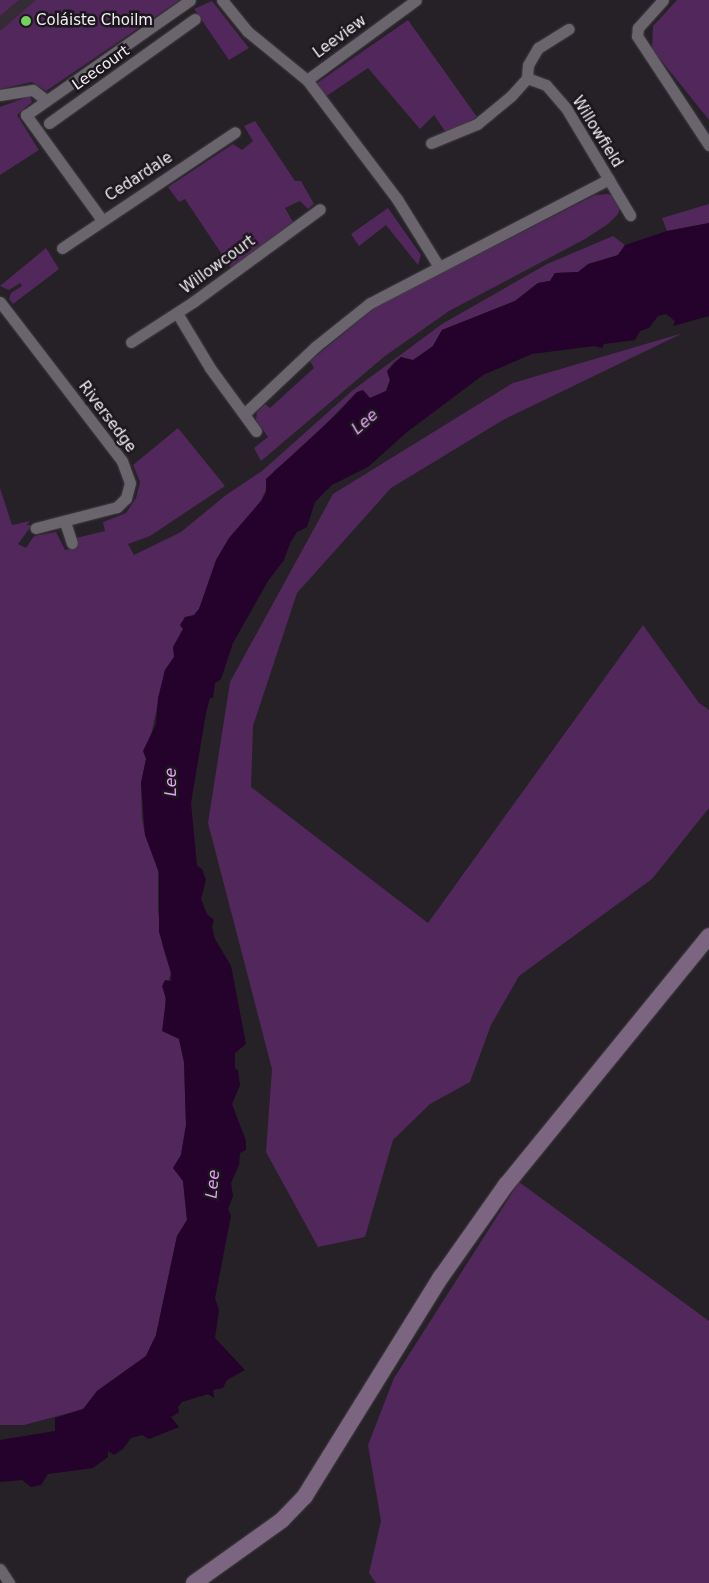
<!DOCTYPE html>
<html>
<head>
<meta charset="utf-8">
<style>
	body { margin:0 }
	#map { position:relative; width:709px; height:1583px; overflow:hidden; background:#262027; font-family:"DejaVu Sans",sans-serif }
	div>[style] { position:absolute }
	.built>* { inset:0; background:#342b36 }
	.green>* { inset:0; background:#52275c }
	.water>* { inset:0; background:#24022b }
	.roads { filter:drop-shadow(0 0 1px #413c42) drop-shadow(0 0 1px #413c42) }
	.minor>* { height:11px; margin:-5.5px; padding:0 5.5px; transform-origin:5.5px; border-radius:5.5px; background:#6a646c }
	.secondary>* { height:16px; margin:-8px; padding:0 8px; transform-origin:8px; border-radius:8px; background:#7c6581 }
	.dots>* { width:14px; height:14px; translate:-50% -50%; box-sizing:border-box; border:2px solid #1c171d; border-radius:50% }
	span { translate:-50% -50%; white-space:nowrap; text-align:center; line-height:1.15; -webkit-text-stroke:5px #1c171d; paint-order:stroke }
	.poi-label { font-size:15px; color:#f2eef2 }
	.left { translate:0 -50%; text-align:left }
	.street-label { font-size:15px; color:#f2eef2 }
	.water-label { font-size:16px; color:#e9a3f8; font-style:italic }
</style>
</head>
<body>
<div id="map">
	<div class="built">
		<div style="clip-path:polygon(0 0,79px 0,0 57px)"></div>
	</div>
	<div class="green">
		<div style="clip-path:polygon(0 0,19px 0,0 16px)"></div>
		<div style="clip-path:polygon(36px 0,180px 0,46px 91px,32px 82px,0 89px,0 31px)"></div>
		<div style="clip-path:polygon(677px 0,709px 0,709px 120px,652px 49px,653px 26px)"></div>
		<div style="clip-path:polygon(212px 1px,249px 48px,229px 60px,194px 9px)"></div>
		<div style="clip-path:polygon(408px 20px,477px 117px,447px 134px,434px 115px,420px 129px,368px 68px,325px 97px,317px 83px)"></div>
		<div style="clip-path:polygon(30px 96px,32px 102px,17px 115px,39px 150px,0 175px,0 107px)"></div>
		<div style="clip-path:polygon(255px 121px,295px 181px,301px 181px,314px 204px,308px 209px,300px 201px,285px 208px,293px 222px,231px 268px,185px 199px,179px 202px,168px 187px,233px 144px,242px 150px,253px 141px,244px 126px)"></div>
		<div style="clip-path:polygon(607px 194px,616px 196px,621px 205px,618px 214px,608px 224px,585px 239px,449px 311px,385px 356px,261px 461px,254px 448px,268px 437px,256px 420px,257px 412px,265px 404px,270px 408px,314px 368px,310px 361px,377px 306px,595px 195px)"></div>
		<div style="clip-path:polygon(709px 204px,709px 223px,667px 231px,662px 218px)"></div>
		<div style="clip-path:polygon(388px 208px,421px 255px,418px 265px,386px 225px,359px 246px,351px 234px)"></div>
		<div style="clip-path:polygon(613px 236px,625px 245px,618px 255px,578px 272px,555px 273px,550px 281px,538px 283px,515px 301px,442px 330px,433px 346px,413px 361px,401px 357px,394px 362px,387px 371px,390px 380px,386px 391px,370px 398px,357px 392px,297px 453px,274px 471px,261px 501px,224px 547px,199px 609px,183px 629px,174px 647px,174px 657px,165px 670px,141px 783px,142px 818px,145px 835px,158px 864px,158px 911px,163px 947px,171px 973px,165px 993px,166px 1014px,179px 1039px,184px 1062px,186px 1125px,181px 1155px,173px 1168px,183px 1181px,187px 1220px,177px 1236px,156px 1335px,146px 1356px,97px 1391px,84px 1409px,24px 1425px,0 1425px,0 488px,12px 525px,30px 521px,27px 525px,32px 525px,18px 544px,26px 548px,34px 536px,56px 532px,65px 550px,78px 547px,76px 538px,105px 531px,103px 522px,126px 513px,136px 498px,140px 482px,133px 465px,178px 428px,225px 486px,150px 536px,128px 544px,134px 555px,181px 532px,226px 495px,262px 471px,353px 390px,442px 324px,547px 264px)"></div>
		<div style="clip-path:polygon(46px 248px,59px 269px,13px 304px,9px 299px,11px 293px,22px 286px,20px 283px,9px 290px,0 286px)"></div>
		<div style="clip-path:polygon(683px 333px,503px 420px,391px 488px,297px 593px,253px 726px,251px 787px,428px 923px,643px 625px,699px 703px,709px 710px,709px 808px,652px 879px,519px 976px,491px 1025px,470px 1082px,430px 1104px,393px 1140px,365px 1237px,318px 1247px,266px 1152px,272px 1069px,208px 823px,230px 682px,333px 494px,513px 383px)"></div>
		<div style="clip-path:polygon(519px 1182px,709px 1321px,709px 1583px,376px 1583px,369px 1573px,381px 1521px,368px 1445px,394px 1378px)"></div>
	</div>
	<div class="water">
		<div style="clip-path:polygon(709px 223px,709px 316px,673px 326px,675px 321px,666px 314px,658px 316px,649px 328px,640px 331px,635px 340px,604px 344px,602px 348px,594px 346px,532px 354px,483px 375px,407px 432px,368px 467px,332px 485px,315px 502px,307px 527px,297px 532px,290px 543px,284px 560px,268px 581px,233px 643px,221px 679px,215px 683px,213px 698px,210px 698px,206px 713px,191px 803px,197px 866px,202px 869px,206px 880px,201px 899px,207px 914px,214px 920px,212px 927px,215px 939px,231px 966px,246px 1044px,235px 1053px,235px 1069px,238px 1070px,240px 1085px,232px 1104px,246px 1141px,246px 1150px,240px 1153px,239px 1165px,231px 1183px,233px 1196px,228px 1209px,231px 1216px,215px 1298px,219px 1310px,215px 1338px,245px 1370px,227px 1380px,223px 1388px,213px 1390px,214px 1398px,208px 1394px,182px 1402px,178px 1407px,179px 1412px,171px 1417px,179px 1427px,149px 1439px,142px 1435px,131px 1438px,123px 1449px,114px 1455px,108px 1451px,108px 1457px,93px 1468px,48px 1474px,41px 1485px,31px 1487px,22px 1480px,0 1482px,0 1440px,55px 1431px,55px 1418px,83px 1409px,97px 1391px,146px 1356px,156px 1335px,177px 1236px,187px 1220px,183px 1181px,173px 1168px,181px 1155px,186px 1125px,184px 1062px,179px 1039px,162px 1031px,166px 999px,162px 986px,165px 980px,171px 981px,171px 973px,159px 932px,159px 873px,145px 835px,141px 783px,146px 759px,143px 751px,156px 724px,158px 698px,165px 670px,174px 657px,173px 647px,183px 629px,180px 625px,185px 617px,194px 615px,199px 609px,216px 560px,229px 538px,261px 501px,266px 493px,266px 479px,337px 414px,357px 392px,363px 390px,370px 398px,386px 391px,390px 380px,387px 371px,401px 357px,413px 360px,433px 346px,442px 330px,515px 301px,538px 283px,550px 281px,555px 273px,578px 272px,588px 264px,618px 255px,625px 245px,667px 231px)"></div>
	</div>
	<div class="roads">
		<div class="minor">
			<div style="left:222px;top:0;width:40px;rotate:51deg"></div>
			<div style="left:247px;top:31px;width:77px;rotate:39.2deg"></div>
			<div style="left:307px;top:80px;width:149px;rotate:52.9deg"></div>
			<div style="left:397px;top:199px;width:78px;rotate:58.2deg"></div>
			<div style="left:663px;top:0;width:38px;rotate:132deg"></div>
			<div style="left:638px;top:28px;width:8px;rotate:97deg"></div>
			<div style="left:637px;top:36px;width:131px;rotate:56.6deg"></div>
			<div style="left:527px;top:78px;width:20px;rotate:20deg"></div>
			<div style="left:546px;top:85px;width:30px;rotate:49deg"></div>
			<div style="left:566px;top:108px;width:125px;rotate:59.1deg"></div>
			<div style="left:307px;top:80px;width:135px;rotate:-36.3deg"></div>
			<div style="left:0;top:95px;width:33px;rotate:-9deg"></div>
			<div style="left:33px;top:90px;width:16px;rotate:38deg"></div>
			<div style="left:49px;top:123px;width:179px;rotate:-35.5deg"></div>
			<div style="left:431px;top:143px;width:50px;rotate:-22.4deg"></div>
			<div style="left:477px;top:124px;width:44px;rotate:-39.5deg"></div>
			<div style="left:511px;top:96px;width:24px;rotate:-48deg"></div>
			<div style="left:527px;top:78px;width:13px;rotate:-86deg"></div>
			<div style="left:528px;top:65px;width:20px;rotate:-60deg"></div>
			<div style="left:538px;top:48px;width:36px;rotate:-32deg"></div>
			<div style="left:102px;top:220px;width:130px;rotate:-125.9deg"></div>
			<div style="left:26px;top:115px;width:200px;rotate:-35deg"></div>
			<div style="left:62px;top:248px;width:208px;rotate:-33.8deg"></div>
			<div style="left:0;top:302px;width:200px;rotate:52.5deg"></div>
			<div style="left:122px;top:461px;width:23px;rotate:70deg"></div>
			<div style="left:130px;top:483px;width:16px;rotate:105deg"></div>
			<div style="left:126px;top:498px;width:13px;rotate:135deg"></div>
			<div style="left:117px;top:507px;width:84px;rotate:165.5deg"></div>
			<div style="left:177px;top:313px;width:64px;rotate:59deg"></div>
			<div style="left:210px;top:368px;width:78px;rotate:53.9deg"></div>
			<div style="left:131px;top:342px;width:74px;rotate:-32.8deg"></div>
			<div style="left:193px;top:302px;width:157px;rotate:-36.2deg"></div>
			<div style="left:244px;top:414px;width:98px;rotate:-43.3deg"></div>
			<div style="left:315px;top:347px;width:70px;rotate:-38.7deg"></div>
			<div style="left:370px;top:303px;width:269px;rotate:-27.4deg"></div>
			<div style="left:65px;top:522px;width:22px;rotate:72deg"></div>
			<div style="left:0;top:1569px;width:17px;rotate:57deg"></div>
		</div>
		<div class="secondary">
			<div style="left:194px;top:1583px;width:108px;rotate:-35.6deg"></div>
			<div style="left:282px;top:1520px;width:33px;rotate:-46deg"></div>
			<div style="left:305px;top:1496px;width:258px;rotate:-58.2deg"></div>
			<div style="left:441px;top:1277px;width:113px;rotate:-54.8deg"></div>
			<div style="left:506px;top:1185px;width:321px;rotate:-50.8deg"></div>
		</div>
	</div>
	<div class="dots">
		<div style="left:26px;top:21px;background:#72d25d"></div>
	</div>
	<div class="poi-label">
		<span class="left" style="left:36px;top:21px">Coláiste Choilm</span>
	</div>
	<div class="street-label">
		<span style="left:340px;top:37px;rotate:-36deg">Leeview</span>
		<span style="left:101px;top:68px;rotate:-35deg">Leecourt</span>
		<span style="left:597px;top:132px;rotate:58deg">Willowfield</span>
		<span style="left:139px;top:177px;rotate:-33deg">Cedardale</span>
		<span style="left:218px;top:265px;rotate:-36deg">Willowcourt</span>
		<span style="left:107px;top:417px;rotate:53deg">Riversedge</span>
	</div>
	<div class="water-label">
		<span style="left:365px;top:422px;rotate:-41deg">Lee</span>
		<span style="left:171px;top:782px;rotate:-91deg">Lee</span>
		<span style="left:213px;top:1184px;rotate:-85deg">Lee</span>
	</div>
</div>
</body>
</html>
